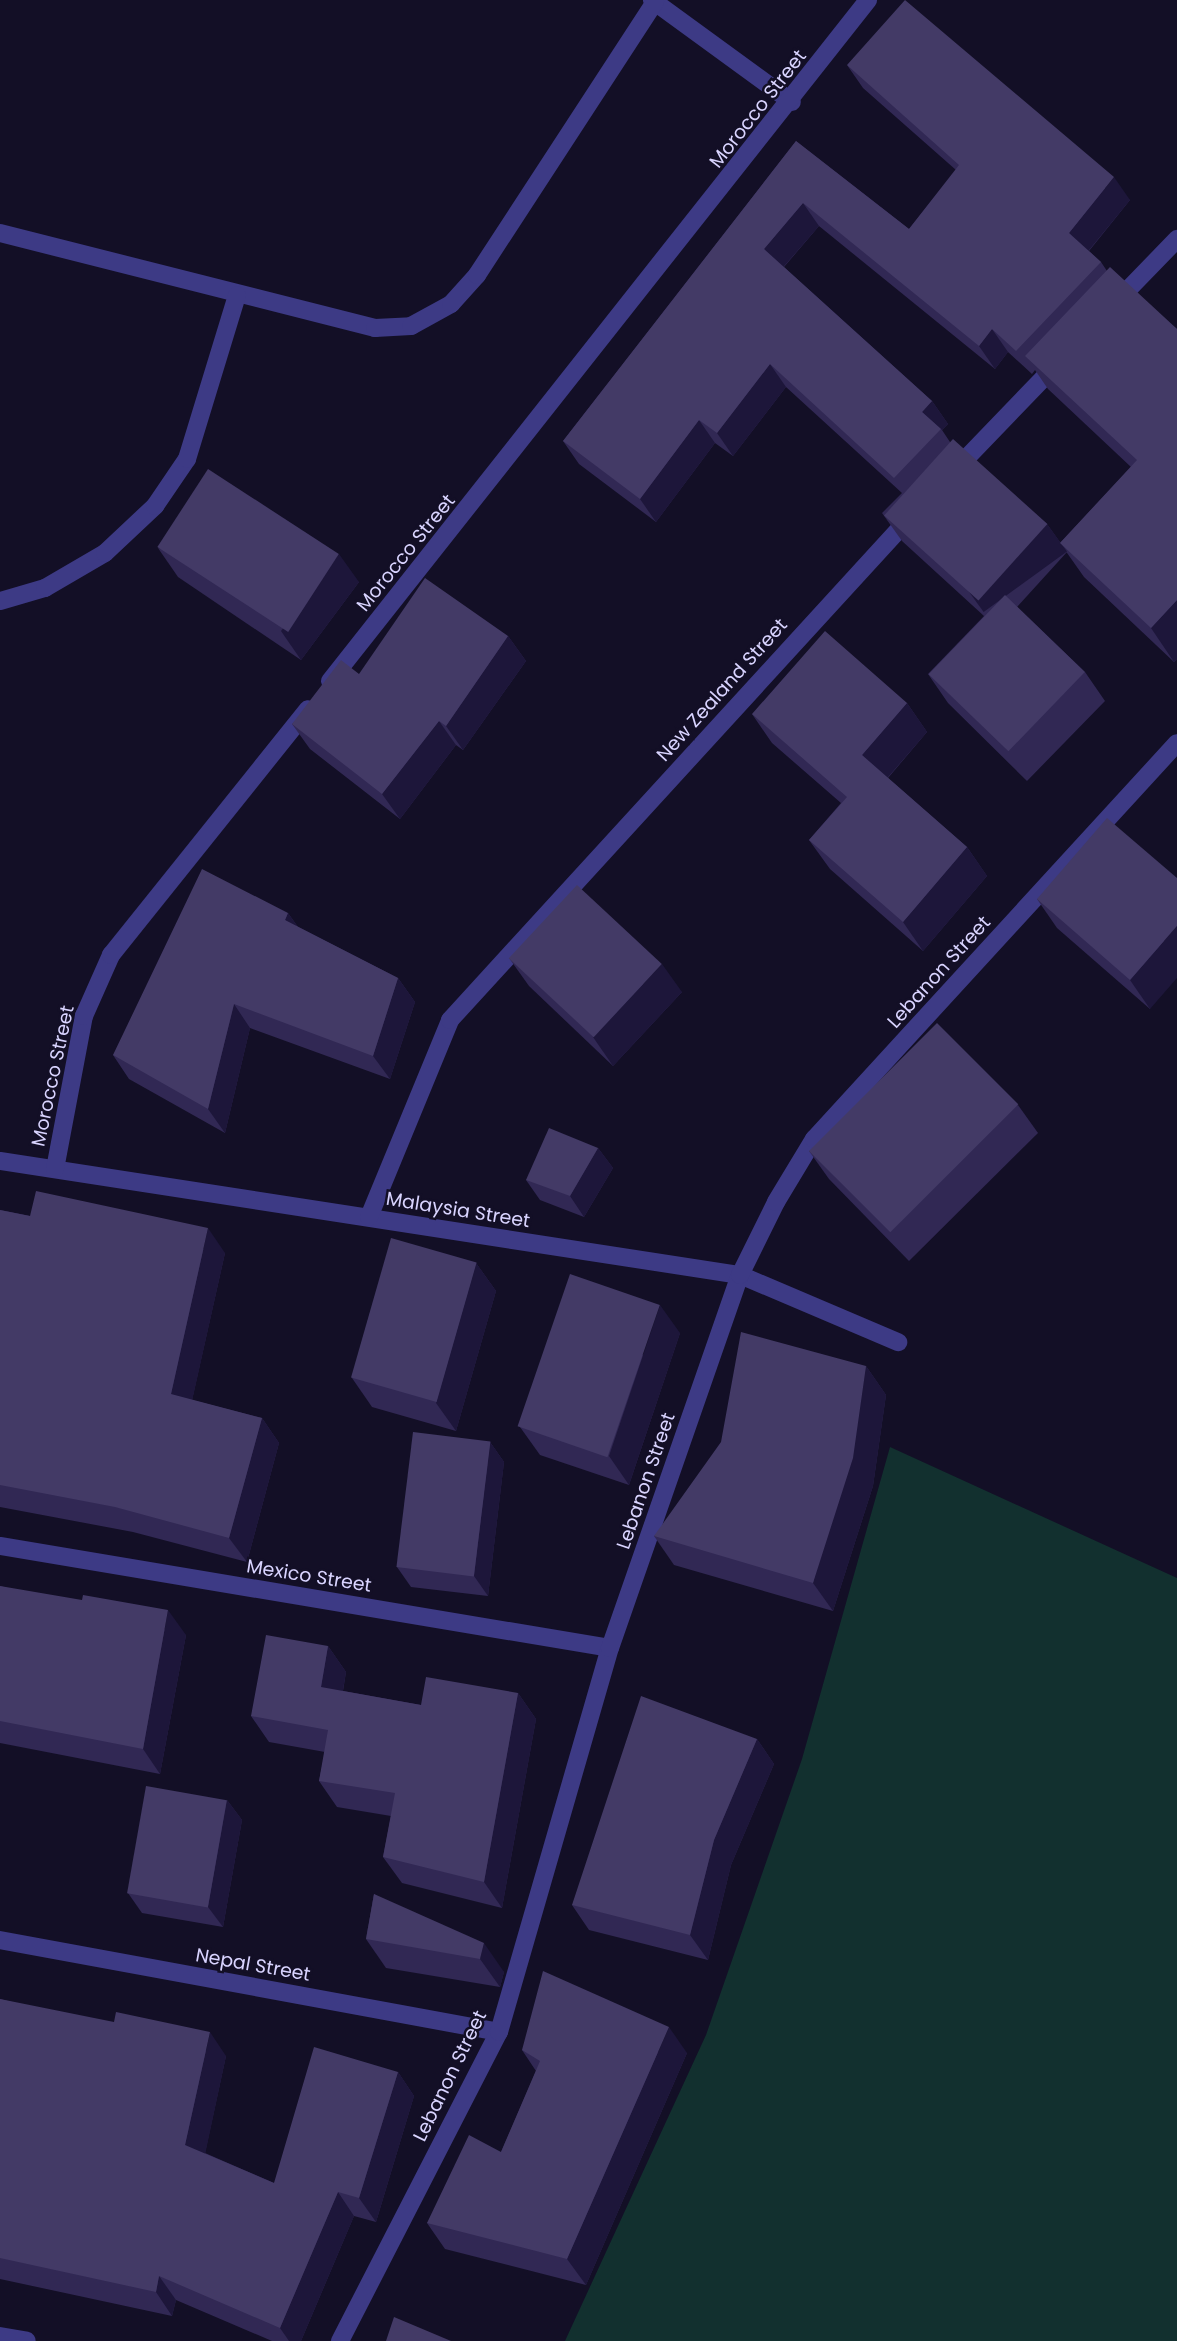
<!DOCTYPE html>
<html>
<head>
<meta charset="utf-8">
<style>
	body { margin:0 }
	#map { position:relative; width:1177px; height:2341px; overflow:hidden; background:#130f26; font-family:Poppins,sans-serif }
	div>[style] { position:absolute }
	.green>* { inset:0; background:#12302f }
	.lane>* { height:18px; margin:-9px; padding:0 9px; transform-origin:9px; border-radius:9px; background:#3d3a85 }
	.street>* { height:18px; margin:-9px; padding:0 9px; transform-origin:9px; border-radius:9px; background:#3d3a85 }
	.wall>* { inset:0; background:#312854 }
	.shaded-wall>* { inset:0; background:#1d163a; transform-origin:0 0 }
	.building>* { inset:0; background:#433a66; transform-origin:0 0 }
	span { translate:-50% -50%; white-space:nowrap; text-align:center; line-height:1.15; -webkit-text-stroke:5px #130f26; paint-order:stroke }
	.street-label { font-size:19px; color:#d9d4ff }
</style>
</head>
<body>
<div id="map">
	<div class="green">
		<div style="clip-path:polygon(890px 1447px,1177px 1578px,1177px 2341px,565px 2341px,706px 2035px,802px 1759px)"></div>
	</div>
	<div class="lane">
		<div style="left:652px;top:0;width:173px;rotate:36.1deg"></div>
		<div style="left:0;top:233px;width:387px;rotate:14.2deg"></div>
		<div style="left:375px;top:328px;width:36px;rotate:-3deg"></div>
		<div style="left:411px;top:326px;width:46px;rotate:-28.8deg"></div>
		<div style="left:451px;top:304px;width:39px;rotate:-48deg"></div>
		<div style="left:477px;top:275px;width:326px;rotate:-56.9deg"></div>
	</div>
	<div class="street">
		<div style="left:1116px;top:302px;width:88px;rotate:-45.9deg"></div>
		<div style="left:954px;top:471px;width:150px;rotate:-46.1deg"></div>
		<div style="left:0;top:601px;width:47px;rotate:-16.1deg"></div>
		<div style="left:45px;top:588px;width:69px;rotate:-30.3deg"></div>
		<div style="left:105px;top:553px;width:69px;rotate:-43.2deg"></div>
		<div style="left:155px;top:506px;width:57px;rotate:-55.8deg"></div>
		<div style="left:187px;top:459px;width:171px;rotate:-73deg"></div>
		<div style="left:330px;top:681px;width:868px;rotate:-51.69deg"></div>
		<div style="left:0;top:1161px;width:749px;rotate:8.76deg"></div>
		<div style="left:740px;top:1275px;width:172px;rotate:23deg"></div>
		<div style="left:55px;top:1169px;width:156px;rotate:-79.3deg"></div>
		<div style="left:84px;top:1016px;width:67px;rotate:-66.1deg"></div>
		<div style="left:111px;top:955px;width:315px;rotate:-51.3deg"></div>
		<div style="left:369px;top:1217px;width:213px;rotate:-67.6deg"></div>
		<div style="left:450px;top:1020px;width:686px;rotate:-47.54deg"></div>
		<div style="left:0;top:1546px;width:618px;rotate:9.49deg"></div>
		<div style="left:0;top:1940px;width:507px;rotate:10.45deg"></div>
		<div style="left:0;top:2336px;width:27px;rotate:10deg"></div>
		<div style="left:340px;top:2341px;width:348px;rotate:-62.8deg"></div>
		<div style="left:499px;top:2032px;width:400px;rotate:-73.9deg"></div>
		<div style="left:610px;top:1648px;width:395px;rotate:-70.8deg"></div>
		<div style="left:740px;top:1275px;width:81px;rotate:-63.7deg"></div>
		<div style="left:776px;top:1202px;width:74px;rotate:-58.9deg"></div>
		<div style="left:814px;top:1139px;width:537px;rotate:-47.49deg"></div>
	</div>
	<div class="wall">
		<div style="clip-path:polygon(847px 65px,1130px 200px,1089px 251px,1101px 262px,1107px 271px,1177px 329px,1177px 659px,1174px 662px,1084px 577px,1060px 543px,1131px 467px,1048px 389px,1035px 370px,1032px 374px,1008px 352px,995px 369px,819px 226px,784px 267px,932px 401px,948px 424px,942px 430px,950px 442px,1047px 524px,1067px 552px,1017px 607px,1085px 672px,1105px 701px,1027px 781px,948px 703px,928px 674px,984px 616px,902px 541px,882px 513px,902px 493px,786px 387px,733px 456px,715px 443px,656px 522px,579px 464px,563px 441px,796px 141px,909px 229px,956px 170px,863px 88px)"></div>
		<div style="clip-path:polygon(158px 548px,359px 582px,301px 660px,178px 577px)"></div>
		<div style="clip-path:polygon(508px 636px,526px 661px,463px 750px,456px 745px,400px 819px,310px 749px,292px 724px,359px 674px)"></div>
		<div style="clip-path:polygon(907px 703px,927px 732px,888px 778px,967px 847px,987px 876px,923px 951px,830px 869px,809px 840px,841px 803px,772px 743px,752px 714px)"></div>
		<div style="clip-path:polygon(1177px 878px,1150px 1009px,1057px 928px,1037px 899px)"></div>
		<div style="clip-path:polygon(288px 913px,298px 927px,398px 978px,415px 1002px,390px 1079px,250px 1028px,225px 1133px,129px 1079px,113px 1055px)"></div>
		<div style="clip-path:polygon(509px 958px,682px 992px,613px 1066px,529px 986px)"></div>
		<div style="clip-path:polygon(1018px 1105px,1038px 1133px,909px 1261px,829px 1179px,809px 1151px)"></div>
		<div style="clip-path:polygon(598px 1148px,613px 1168px,584px 1217px,540px 1200px,526px 1180px)"></div>
		<div style="clip-path:polygon(0 1210px,30px 1216px,225px 1253px,192px 1400px,262px 1418px,279px 1443px,247px 1562px,133px 1532px,0 1507px)"></div>
		<div style="clip-path:polygon(476px 1263px,496px 1291px,456px 1431px,372px 1407px,352px 1378px)"></div>
		<div style="clip-path:polygon(680px 1333px,629px 1485px,540px 1455px,520px 1427px)"></div>
		<div style="clip-path:polygon(866px 1366px,886px 1395px,873px 1486px,833px 1611px,674px 1565px,654px 1536px)"></div>
		<div style="clip-path:polygon(490px 1442px,504px 1462px,488px 1596px,411px 1587px,397px 1567px)"></div>
		<div style="clip-path:polygon(0 1586px,186px 1635px,160px 1774px,0 1743px)"></div>
		<div style="clip-path:polygon(328px 1646px,346px 1672px,343px 1691px,421px 1705px,518px 1693px,536px 1719px,502px 1908px,402px 1883px,383px 1857px,391px 1816px,337px 1807px,319px 1781px,325px 1752px,269px 1742px,251px 1716px)"></div>
		<div style="clip-path:polygon(757px 1739px,774px 1764px,731px 1865px,708px 1960px,589px 1930px,572px 1905px)"></div>
		<div style="clip-path:polygon(227px 1800px,242px 1820px,223px 1927px,142px 1913px,128px 1893px)"></div>
		<div style="clip-path:polygon(374px 1894px,504px 1972px,500px 1987px,386px 1968px,366px 1939px)"></div>
		<div style="clip-path:polygon(0 1999px,226px 2056px,205px 2153px,274px 2183px,398px 2072px,414px 2096px,376px 2222px,354px 2216px,301px 2341px,272px 2341px,176px 2300px,172px 2316px,0 2279px)"></div>
		<div style="clip-path:polygon(522px 2050px,687px 2053px,586px 2285px,445px 2249px,427px 2223px,501px 2152px,536px 2071px)"></div>
	</div>
	<div class="shaded-wall">
		<div style="clip-path:polygon(1114px 177px,1130px 200px,1085px 255px,1069px 233px)"></div>
		<div style="clip-path:polygon(803px 203px,819px 226px,779px 272px,764px 249px)"></div>
		<div style="clip-path:polygon(992px 329px,1008px 352px,995px 369px,979px 346px)"></div>
		<div style="clip-path:polygon(770px 364px,786px 387px,733px 456px,717px 433px)"></div>
		<div style="clip-path:polygon(932px 401px,948px 424px,942px 430px,922px 412px)"></div>
		<div style="clip-path:polygon(699px 420px,715px 443px,656px 522px,640px 499px)"></div>
		<div style="left:1047px;top:524px;width:34px;height:103px;rotate:54deg"></div>
		<div style="clip-path:polygon(339px 554px,359px 582px,301px 660px,281px 631px)"></div>
		<div style="clip-path:polygon(1177px 600px,1177px 659px,1174px 662px,1151px 628px)"></div>
		<div style="clip-path:polygon(508px 636px,526px 661px,463px 750px,446px 726px)"></div>
		<div style="clip-path:polygon(907px 703px,927px 732px,882px 784px,862px 755px)"></div>
		<div style="clip-path:polygon(439px 721px,456px 745px,400px 819px,382px 794px)"></div>
		<div style="clip-path:polygon(967px 847px,987px 876px,923px 951px,903px 922px)"></div>
		<div style="clip-path:polygon(288px 913px,305px 937px,285px 920px)"></div>
		<div style="clip-path:polygon(1177px 926px,1177px 978px,1150px 1009px,1130px 980px)"></div>
		<div style="clip-path:polygon(662px 964px,682px 992px,613px 1066px,593px 1037px)"></div>
		<div style="clip-path:polygon(398px 978px,415px 1002px,390px 1079px,373px 1056px)"></div>
		<div style="clip-path:polygon(234px 1004px,250px 1028px,225px 1133px,208px 1109px)"></div>
		<div style="clip-path:polygon(598px 1148px,613px 1168px,584px 1217px,570px 1196px)"></div>
		<div style="clip-path:polygon(208px 1228px,225px 1253px,188px 1419px,171px 1394px)"></div>
		<div style="clip-path:polygon(476px 1263px,496px 1291px,456px 1431px,436px 1403px)"></div>
		<div style="clip-path:polygon(660px 1305px,680px 1333px,629px 1485px,609px 1456px)"></div>
		<div style="clip-path:polygon(866px 1366px,886px 1395px,873px 1486px,833px 1611px,813px 1583px)"></div>
		<div style="clip-path:polygon(262px 1418px,279px 1443px,247px 1562px,229px 1538px)"></div>
		<div style="clip-path:polygon(490px 1442px,504px 1462px,488px 1596px,474px 1576px)"></div>
		<div style="clip-path:polygon(168px 1610px,186px 1635px,160px 1774px,143px 1749px)"></div>
		<div style="clip-path:polygon(328px 1646px,346px 1672px,339px 1713px,321px 1687px)"></div>
		<div style="clip-path:polygon(518px 1693px,536px 1719px,502px 1908px,484px 1882px)"></div>
		<div style="clip-path:polygon(757px 1739px,774px 1764px,731px 1865px,708px 1960px,690px 1935px,714px 1840px)"></div>
		<div style="clip-path:polygon(227px 1800px,242px 1820px,223px 1927px,208px 1907px)"></div>
		<div style="clip-path:polygon(484px 1943px,504px 1972px,500px 1987px,480px 1959px)"></div>
		<div style="clip-path:polygon(669px 2027px,687px 2053px,586px 2285px,567px 2259px)"></div>
		<div style="clip-path:polygon(210px 2032px,226px 2056px,202px 2169px,185px 2145px)"></div>
		<div style="clip-path:polygon(398px 2072px,414px 2096px,376px 2222px,359px 2198px)"></div>
		<div style="clip-path:polygon(338px 2192px,354px 2216px,301px 2341px,289px 2341px,280px 2328px)"></div>
		<div style="clip-path:polygon(159px 2276px,176px 2300px,172px 2316px,156px 2292px)"></div>
	</div>
	<div class="building">
		<div style="clip-path:polygon(905px 0,1114px 177px,1069px 233px,1101px 262px,1016px 351px,992px 329px,979px 346px,803px 203px,764px 249px,932px 401px,922px 412px,941px 429px,894px 478px,770px 364px,717px 433px,699px 420px,640px 499px,563px 441px,796px 141px,909px 229px,959px 165px,847px 65px)"></div>
		<div style="clip-path:polygon(1110px 267px,1177px 329px,1177px 600px,1151px 628px,1060px 543px,1137px 460px,1025px 356px)"></div>
		<div style="left:953px;top:439px;width:127px;height:103px;rotate:42deg"></div>
		<div style="left:208px;top:469px;width:156px;height:93px;rotate:33deg"></div>
		<div style="clip-path:polygon(425px 578px,508px 636px,446px 726px,439px 721px,382px 794px,292px 724px,341px 660px,359px 674px)"></div>
		<div style="left:1005px;top:595px;width:111px;height:110px;rotate:44deg"></div>
		<div style="clip-path:polygon(825px 631px,907px 703px,862px 755px,967px 847px,903px 922px,809px 840px,847px 797px,752px 714px)"></div>
		<div style="clip-path:polygon(1107px 818px,1177px 878px,1177px 926px,1130px 980px,1037px 899px)"></div>
		<div style="clip-path:polygon(202px 869px,288px 913px,285px 920px,398px 978px,373px 1056px,234px 1004px,208px 1109px,113px 1055px)"></div>
		<div style="left:577px;top:885px;width:116px;height:100px;rotate:43deg"></div>
		<div style="left:937px;top:1023px;width:115px;height:181px;rotate:45deg"></div>
		<div style="clip-path:polygon(549px 1128px,598px 1148px,570px 1196px,526px 1180px)"></div>
		<div style="clip-path:polygon(36px 1191px,208px 1228px,171px 1394px,262px 1418px,229px 1538px,115px 1507px,0 1485px,0 1210px,30px 1216px)"></div>
		<div style="left:391px;top:1238px;width:89px;height:145px;rotate:16deg"></div>
		<div style="left:570px;top:1274px;width:95px;height:161px;rotate:19deg"></div>
		<div style="clip-path:polygon(741px 1332px,866px 1366px,853px 1458px,813px 1583px,654px 1536px,721px 1442px)"></div>
		<div style="left:413px;top:1432px;width:78px;height:136px;rotate:7deg"></div>
		<div style="clip-path:polygon(0 1586px,82px 1600px,83px 1595px,168px 1610px,143px 1749px,0 1721px)"></div>
		<div style="clip-path:polygon(266px 1635px,328px 1646px,321px 1687px,421px 1705px,426px 1677px,518px 1693px,484px 1882px,383px 1857px,395px 1793px,319px 1781px,328px 1730px,251px 1716px)"></div>
		<div style="clip-path:polygon(641px 1696px,757px 1739px,714px 1840px,690px 1935px,572px 1905px)"></div>
		<div style="left:146px;top:1786px;width:82px;height:109px;rotate:10deg"></div>
		<div style="clip-path:polygon(374px 1894px,484px 1943px,480px 1959px,366px 1939px)"></div>
		<div style="clip-path:polygon(543px 1971px,669px 2027px,567px 2259px,427px 2223px,469px 2135px,501px 2152px,540px 2061px,522px 2050px)"></div>
		<div style="clip-path:polygon(0 1999px,114px 2022px,116px 2012px,210px 2032px,185px 2145px,274px 2183px,314px 2047px,398px 2072px,359px 2198px,338px 2192px,280px 2328px,159px 2276px,156px 2292px,0 2258px)"></div>
		<div style="clip-path:polygon(394px 2317px,451px 2341px,386px 2341px)"></div>
	</div>
	<div class="street-label">
		<span style="left:758px;top:109px;rotate:-52deg">Morocco Street</span>
		<span style="left:406px;top:553px;rotate:-51deg">Morocco Street</span>
		<span style="left:722px;top:690px;rotate:-48deg">New Zealand Street</span>
		<span style="left:939px;top:972px;rotate:-48deg">Lebanon Street</span>
		<span style="left:53px;top:1076px;rotate:-78deg">Morocco Street</span>
		<span style="left:458px;top:1210px;rotate:9deg">Malaysia Street</span>
		<span style="left:646px;top:1481px;rotate:-71deg">Lebanon Street</span>
		<span style="left:309px;top:1576px;rotate:9deg">Mexico Street</span>
		<span style="left:253px;top:1965px;rotate:10deg">Nepal Street</span>
		<span style="left:450px;top:2076px;rotate:-64deg">Lebanon Street</span>
	</div>
</div>
</body>
</html>
